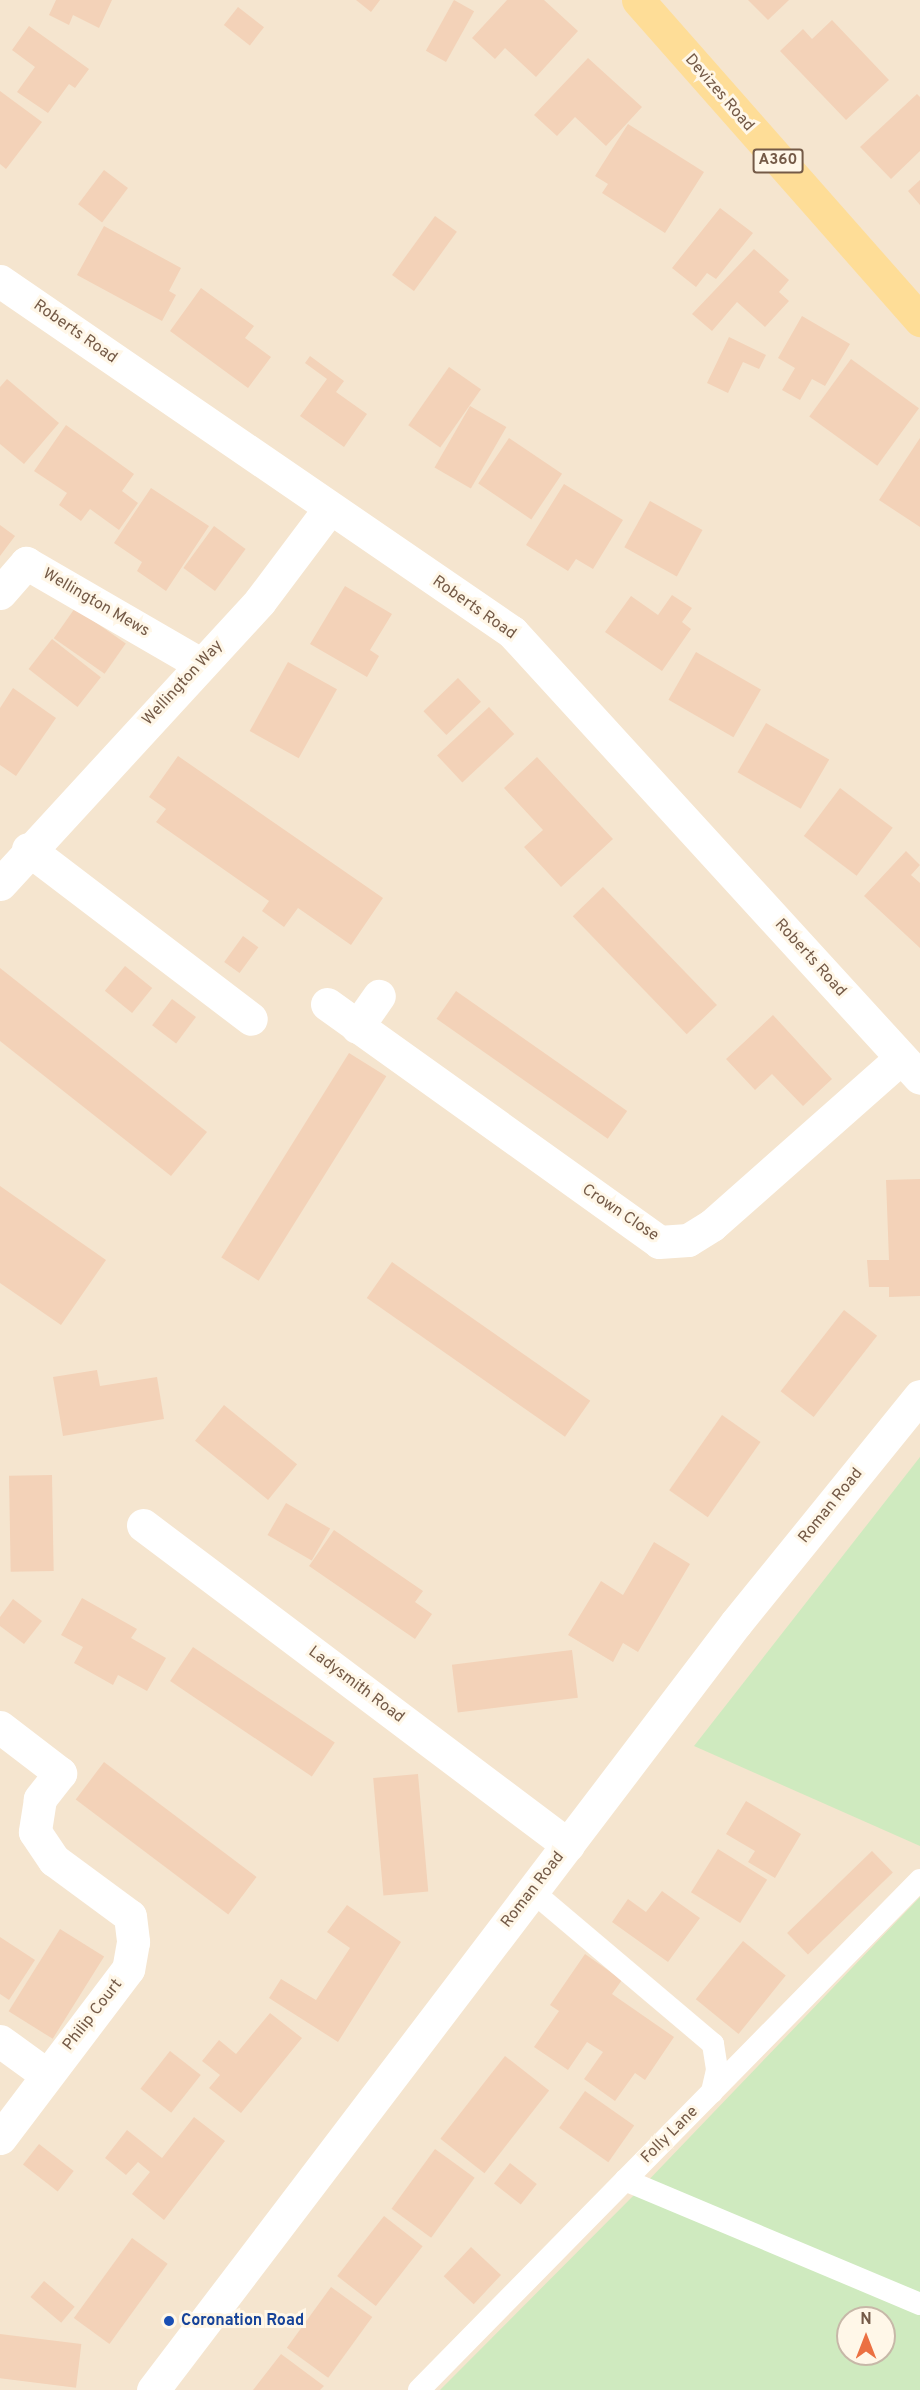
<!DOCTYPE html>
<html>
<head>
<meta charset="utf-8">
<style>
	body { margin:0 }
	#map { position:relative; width:920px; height:2390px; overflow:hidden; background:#fdf3e1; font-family:Overpass,sans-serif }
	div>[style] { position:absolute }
	.residential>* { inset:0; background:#f5e5cf }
	.green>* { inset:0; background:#cfeabf }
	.building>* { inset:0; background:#f3d2b8; transform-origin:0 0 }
	.lane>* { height:22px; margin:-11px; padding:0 11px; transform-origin:11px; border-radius:11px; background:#fff }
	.street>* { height:33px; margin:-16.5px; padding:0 16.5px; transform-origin:16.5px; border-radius:16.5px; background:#fff }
	.primary>* { height:33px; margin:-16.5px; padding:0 16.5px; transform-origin:16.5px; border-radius:16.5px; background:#fedd97 }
	.dots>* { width:16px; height:16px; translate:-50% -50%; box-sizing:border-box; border:3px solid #fff7e8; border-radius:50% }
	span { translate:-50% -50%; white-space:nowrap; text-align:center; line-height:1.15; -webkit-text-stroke:6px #fff7e8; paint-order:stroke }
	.shield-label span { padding:2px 4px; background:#fff7e8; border:2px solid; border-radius:4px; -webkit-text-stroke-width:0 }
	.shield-label { font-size:15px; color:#745a47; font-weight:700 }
	.street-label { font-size:16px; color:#745a47 }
	.transit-label { font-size:16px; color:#164399; font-weight:700 }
	.left { translate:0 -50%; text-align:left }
	.north { position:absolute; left:836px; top:2306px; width:60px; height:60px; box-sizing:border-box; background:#fff7e8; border:2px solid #c7b8a8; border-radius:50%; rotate:0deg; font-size:16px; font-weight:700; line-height:24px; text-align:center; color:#745a47 }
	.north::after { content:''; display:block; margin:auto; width:21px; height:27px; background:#eb7042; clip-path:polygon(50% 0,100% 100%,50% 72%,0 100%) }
</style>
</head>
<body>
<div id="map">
	<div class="residential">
		<div style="clip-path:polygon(evenodd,0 0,920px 0,920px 2390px,0 2390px,0 0,848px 2318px,884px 2318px,884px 2354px,848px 2354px,848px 2318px)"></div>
	</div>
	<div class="green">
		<div style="clip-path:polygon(920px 1457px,920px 1846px,694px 1746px)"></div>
		<div style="clip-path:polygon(evenodd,920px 1897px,920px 2390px,440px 2390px,642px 2187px,920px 1897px,848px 2318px,884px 2318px,884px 2354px,848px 2354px,848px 2318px)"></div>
	</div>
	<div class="building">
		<div style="clip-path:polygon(56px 0,112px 0,99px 28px,73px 15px,69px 25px,49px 15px)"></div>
		<div style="clip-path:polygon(356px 0,380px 0,371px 12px)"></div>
		<div style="left:454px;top:0;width:23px;height:58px;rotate:29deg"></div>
		<div style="clip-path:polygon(507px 0,544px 0,578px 31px,536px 77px,505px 48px,495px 59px,472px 38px)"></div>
		<div style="clip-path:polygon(748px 0,789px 0,768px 20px)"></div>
		<div style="left:238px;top:7px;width:33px;height:23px;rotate:38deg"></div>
		<div style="clip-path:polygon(832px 20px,889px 80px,846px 120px,780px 51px,803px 29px,812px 39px)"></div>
		<div style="clip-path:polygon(29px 26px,89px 69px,75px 88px,69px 84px,48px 113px,17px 92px,35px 67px,12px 50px)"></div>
		<div style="clip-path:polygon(588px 58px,642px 107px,606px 146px,575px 117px,557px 136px,534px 115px)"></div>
		<div style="clip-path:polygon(0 91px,42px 122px,6px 169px,0 164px)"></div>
		<div style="clip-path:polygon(917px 94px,920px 97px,920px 151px,891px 179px,860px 147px)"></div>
		<div style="clip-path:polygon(628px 124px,704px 172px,665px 233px,602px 193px,608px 184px,595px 176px)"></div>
		<div style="left:104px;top:170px;width:30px;height:43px;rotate:37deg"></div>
		<div style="clip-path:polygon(920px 180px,920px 205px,908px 191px)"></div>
		<div style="clip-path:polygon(720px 208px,753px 233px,716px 279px,707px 273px,696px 287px,672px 268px)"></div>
		<div style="left:435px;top:216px;width:27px;height:73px;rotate:36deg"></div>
		<div style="clip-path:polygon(104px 226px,181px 268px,169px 291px,176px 295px,162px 321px,77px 275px)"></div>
		<div style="clip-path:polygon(754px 249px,789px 280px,779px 292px,789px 301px,765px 327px,737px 302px,712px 331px,692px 314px)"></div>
		<div style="clip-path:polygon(201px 288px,254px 326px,245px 338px,271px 357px,248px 388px,170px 331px)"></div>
		<div style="clip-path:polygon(802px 316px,850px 344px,825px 386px,812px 379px,800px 400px,782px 390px,795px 368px,778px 358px)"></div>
		<div style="clip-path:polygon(729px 337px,766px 355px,759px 369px,743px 362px,728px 393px,707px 383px)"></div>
		<div style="clip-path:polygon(310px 356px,344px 381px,336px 392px,367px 414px,344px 447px,300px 416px,327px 379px,305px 363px)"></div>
		<div style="left:851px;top:359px;width:84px;height:71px;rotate:36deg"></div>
		<div style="left:449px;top:367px;width:39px;height:71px;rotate:35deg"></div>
		<div style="clip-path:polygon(7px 379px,59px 423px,24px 464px,0 444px,0 387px)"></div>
		<div style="left:470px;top:406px;width:42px;height:71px;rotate:30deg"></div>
		<div style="clip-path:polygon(66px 425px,134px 474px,122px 491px,138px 503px,119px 530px,90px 509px,81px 521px,59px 505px,67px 493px,34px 471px)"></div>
		<div style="left:509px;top:438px;width:64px;height:55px;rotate:34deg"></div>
		<div style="clip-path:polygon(920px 438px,920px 527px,879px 500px)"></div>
		<div style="clip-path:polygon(564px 484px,623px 520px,593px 569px,576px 559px,568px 571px,526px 545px)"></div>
		<div style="clip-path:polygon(151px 488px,209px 526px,166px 591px,137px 571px,142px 562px,114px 543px)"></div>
		<div style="left:650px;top:501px;width:60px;height:53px;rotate:29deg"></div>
		<div style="clip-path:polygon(0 525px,15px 536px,0 556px)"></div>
		<div style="left:214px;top:526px;width:39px;height:52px;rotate:36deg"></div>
		<div style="clip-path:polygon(345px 586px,392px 614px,370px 650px,379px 656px,367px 677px,310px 644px)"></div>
		<div style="clip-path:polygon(672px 595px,692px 608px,682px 622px,691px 629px,662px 671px,605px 632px,631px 596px,658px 615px)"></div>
		<div style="left:75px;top:608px;width:62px;height:37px;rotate:35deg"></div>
		<div style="left:52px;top:639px;width:62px;height:38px;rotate:38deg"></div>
		<div style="left:696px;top:652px;width:75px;height:55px;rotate:30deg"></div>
		<div style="left:288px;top:662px;width:56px;height:79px;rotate:29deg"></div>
		<div style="left:458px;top:678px;width:33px;height:48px;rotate:46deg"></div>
		<div style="clip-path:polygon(13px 688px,56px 718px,16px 776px,0 765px,0 708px)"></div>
		<div style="left:489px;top:707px;width:37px;height:71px;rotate:47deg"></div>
		<div style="left:766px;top:723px;width:73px;height:57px;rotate:30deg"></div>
		<div style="clip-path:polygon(178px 756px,383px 898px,351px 945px,298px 908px,284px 927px,262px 911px,269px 901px,156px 822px,166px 809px,149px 797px)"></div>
		<div style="clip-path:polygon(537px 757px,613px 839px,561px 887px,524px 847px,543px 830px,504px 788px)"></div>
		<div style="left:840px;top:788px;width:66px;height:60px;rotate:37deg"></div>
		<div style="clip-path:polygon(906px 851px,920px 865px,911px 875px,920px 883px,920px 948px,864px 896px)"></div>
		<div style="left:603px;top:887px;width:164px;height:42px;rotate:46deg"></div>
		<div style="left:243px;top:936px;width:19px;height:32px;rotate:36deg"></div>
		<div style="left:125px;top:966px;width:35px;height:32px;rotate:39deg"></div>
		<div style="clip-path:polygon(0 968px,207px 1132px,171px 1176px,0 1041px)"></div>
		<div style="left:456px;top:991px;width:209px;height:34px;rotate:35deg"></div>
		<div style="left:172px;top:999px;width:30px;height:33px;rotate:37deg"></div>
		<div style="clip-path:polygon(773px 1015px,832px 1079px,803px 1106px,772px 1074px,755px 1090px,726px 1059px)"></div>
		<div style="left:349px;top:1053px;width:44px;height:241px;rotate:32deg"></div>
		<div style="clip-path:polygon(920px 1179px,920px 1296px,889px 1297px,889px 1287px,869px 1287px,867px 1260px,889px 1260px,886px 1180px)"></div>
		<div style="clip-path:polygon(0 1186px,106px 1260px,61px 1325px,0 1283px)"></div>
		<div style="left:392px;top:1262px;width:242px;height:44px;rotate:35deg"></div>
		<div style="left:844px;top:1310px;width:42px;height:103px;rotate:38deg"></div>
		<div style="clip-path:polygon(97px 1370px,100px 1386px,157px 1377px,164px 1419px,63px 1436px,53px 1377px)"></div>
		<div style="left:224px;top:1405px;width:94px;height:46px;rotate:39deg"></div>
		<div style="left:722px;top:1415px;width:47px;height:92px;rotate:35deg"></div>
		<div style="left:52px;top:1475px;width:96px;height:43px;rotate:89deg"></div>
		<div style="left:286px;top:1503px;width:51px;height:37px;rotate:30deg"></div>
		<div style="clip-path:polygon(334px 1530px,423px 1591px,415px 1602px,432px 1614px,415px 1639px,309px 1566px)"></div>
		<div style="clip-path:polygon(654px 1542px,690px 1564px,638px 1652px,623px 1643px,613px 1662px,568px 1635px,601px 1581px,623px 1595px)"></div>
		<div style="clip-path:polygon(82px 1598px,137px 1629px,131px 1638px,166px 1658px,147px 1691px,118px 1675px,113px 1685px,74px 1663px,83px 1647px,61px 1635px)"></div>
		<div style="clip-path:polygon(13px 1599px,42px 1621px,24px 1644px,0 1626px,0 1617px)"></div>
		<div style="left:193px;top:1647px;width:171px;height:41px;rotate:34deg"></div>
		<div style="left:572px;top:1650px;width:48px;height:121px;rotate:83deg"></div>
		<div style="left:104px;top:1762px;width:191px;height:47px;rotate:37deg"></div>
		<div style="left:418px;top:1774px;width:118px;height:45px;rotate:85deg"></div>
		<div style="clip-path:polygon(746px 1801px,801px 1834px,775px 1878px,748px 1862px,755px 1851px,726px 1834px)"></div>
		<div style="left:718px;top:1849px;width:58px;height:51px;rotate:32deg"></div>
		<div style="left:872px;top:1851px;width:30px;height:118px;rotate:46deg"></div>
		<div style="clip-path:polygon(662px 1891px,700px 1918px,668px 1962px,612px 1922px,628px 1899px,646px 1912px)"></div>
		<div style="clip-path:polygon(347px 1905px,401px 1942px,338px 2042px,269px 1998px,281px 1979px,316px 2000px,350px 1948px,327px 1932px)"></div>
		<div style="left:60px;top:1929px;width:52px;height:97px;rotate:32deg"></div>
		<div style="clip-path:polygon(0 1937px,35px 1960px,9px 2000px,0 1994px)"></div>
		<div style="left:743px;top:1941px;width:55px;height:75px;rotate:39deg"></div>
		<div style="clip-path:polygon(585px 1954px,622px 1980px,612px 1994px,674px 2037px,645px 2080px,635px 2073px,615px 2101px,584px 2079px,603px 2052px,587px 2042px,568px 2070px,534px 2047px,559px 2011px,550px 2005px)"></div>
		<div style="clip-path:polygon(270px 2013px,302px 2038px,241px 2113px,209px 2088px,220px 2075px,202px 2061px,219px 2040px,236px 2054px)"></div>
		<div style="left:170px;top:2051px;width:39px;height:48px;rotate:38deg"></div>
		<div style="left:505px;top:2056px;width:56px;height:105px;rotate:38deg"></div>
		<div style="left:585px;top:2091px;width:60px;height:45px;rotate:35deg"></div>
		<div style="clip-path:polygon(194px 2117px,225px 2141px,164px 2220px,132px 2194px,150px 2172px,138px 2162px,126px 2175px,105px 2158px,127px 2130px,162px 2158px)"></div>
		<div style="left:39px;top:2144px;width:44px;height:26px;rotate:38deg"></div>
		<div style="left:435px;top:2149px;width:49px;height:74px;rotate:36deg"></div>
		<div style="left:510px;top:2163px;width:34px;height:26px;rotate:38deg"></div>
		<div style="left:384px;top:2216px;width:49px;height:76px;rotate:38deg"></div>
		<div style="left:132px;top:2238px;width:44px;height:99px;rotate:36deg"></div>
		<div style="left:471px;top:2247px;width:41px;height:40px;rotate:43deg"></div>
		<div style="left:44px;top:2281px;width:40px;height:21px;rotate:40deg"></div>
		<div style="left:331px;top:2287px;width:51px;height:75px;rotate:36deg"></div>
		<div style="left:0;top:2334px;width:82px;height:44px;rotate:7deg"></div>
		<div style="clip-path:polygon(281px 2354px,324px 2386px,320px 2390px,253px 2390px)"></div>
	</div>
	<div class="lane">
		<div style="left:532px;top:1891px;width:237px;rotate:40.2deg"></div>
		<div style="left:713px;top:2044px;width:26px;rotate:81deg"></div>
		<div style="left:717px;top:2070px;width:23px;rotate:103deg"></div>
		<div style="left:625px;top:2180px;width:320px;rotate:22.8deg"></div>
		<div style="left:419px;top:2390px;width:715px;rotate:-45.51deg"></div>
	</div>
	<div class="street">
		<div style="left:0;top:281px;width:621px;rotate:34.43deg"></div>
		<div style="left:512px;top:632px;width:604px;rotate:47.55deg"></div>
		<div style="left:0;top:593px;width:40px;rotate:-49deg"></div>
		<div style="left:26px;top:563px;width:201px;rotate:30.1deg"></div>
		<div style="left:28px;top:849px;width:280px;rotate:37.3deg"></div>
		<div style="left:0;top:884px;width:384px;rotate:-47.4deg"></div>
		<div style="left:260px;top:601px;width:115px;rotate:-53.1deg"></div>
		<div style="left:327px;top:1004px;width:408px;rotate:35.6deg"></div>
		<div style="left:659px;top:1242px;width:29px;rotate:-4deg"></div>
		<div style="left:688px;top:1240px;width:28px;rotate:-32deg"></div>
		<div style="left:712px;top:1225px;width:252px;rotate:-41.5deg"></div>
		<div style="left:357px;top:1027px;width:38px;rotate:-55deg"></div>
		<div style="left:143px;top:1525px;width:532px;rotate:36.98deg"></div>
		<div style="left:0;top:1727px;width:76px;rotate:37.5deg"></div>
		<div style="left:60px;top:1773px;width:33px;rotate:128deg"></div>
		<div style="left:40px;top:1799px;width:33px;rotate:99deg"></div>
		<div style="left:35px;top:1832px;width:34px;rotate:56deg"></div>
		<div style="left:54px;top:1860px;width:94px;rotate:36.4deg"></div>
		<div style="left:130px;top:1916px;width:26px;rotate:83deg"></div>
		<div style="left:133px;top:1942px;width:27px;rotate:100deg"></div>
		<div style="left:128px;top:1969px;width:212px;rotate:127.1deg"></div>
		<div style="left:0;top:2041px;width:58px;rotate:35.9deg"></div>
		<div style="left:153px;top:2390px;width:963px;rotate:-52.76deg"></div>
		<div style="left:736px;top:1623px;width:292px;rotate:-51deg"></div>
	</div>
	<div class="primary">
		<div style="left:638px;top:0;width:427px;rotate:48.6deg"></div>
	</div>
	<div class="dots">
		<div style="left:169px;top:2321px;background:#1a4fb4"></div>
	</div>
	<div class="shield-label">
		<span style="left:778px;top:161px">A360</span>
	</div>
	<div class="street-label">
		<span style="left:719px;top:93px;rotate:49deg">Devizes Road</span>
		<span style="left:75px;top:332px;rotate:35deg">Roberts Road</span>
		<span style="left:96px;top:603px;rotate:30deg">Wellington Mews</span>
		<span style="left:474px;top:608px;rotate:35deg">Roberts Road</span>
		<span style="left:183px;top:683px;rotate:-47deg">Wellington Way</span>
		<span style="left:810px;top:958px;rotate:48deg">Roberts Road</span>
		<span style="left:620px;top:1213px;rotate:34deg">Crown Close</span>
		<span style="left:831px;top:1506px;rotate:-51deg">Roman Road</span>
		<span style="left:356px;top:1685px;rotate:37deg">Ladysmith Road</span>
		<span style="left:533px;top:1890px;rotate:-52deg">Roman Road</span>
		<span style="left:93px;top:2015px;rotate:-52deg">Philip Court</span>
		<span style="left:670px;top:2135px;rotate:-45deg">Folly Lane</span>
	</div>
	<div class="transit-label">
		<span class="left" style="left:181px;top:2321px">Coronation Road</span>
	</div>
	<div class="north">N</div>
</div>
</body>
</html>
